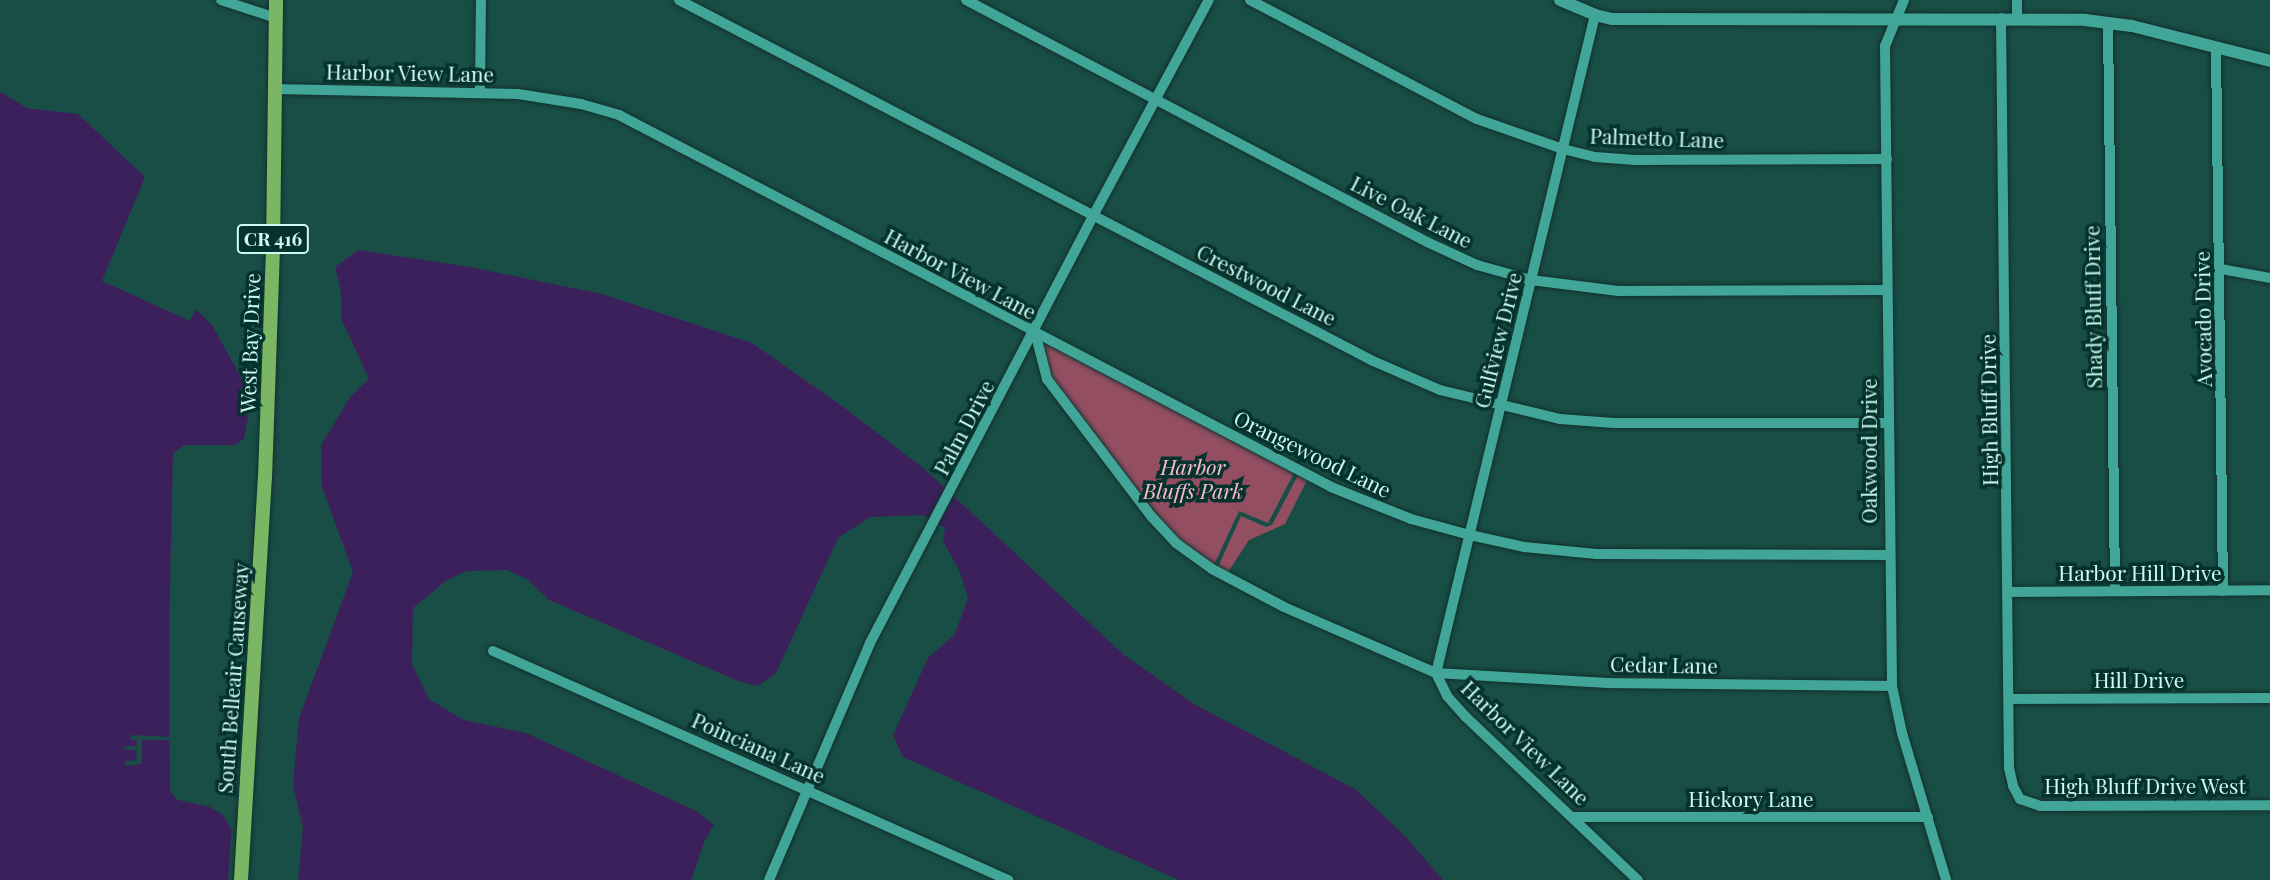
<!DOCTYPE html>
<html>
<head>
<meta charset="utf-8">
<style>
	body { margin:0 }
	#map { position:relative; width:2270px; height:880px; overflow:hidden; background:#194e47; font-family:"Playfair Display",serif }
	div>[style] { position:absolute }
	.green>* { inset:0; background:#934e62 }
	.water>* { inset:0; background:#3c205c }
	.pier>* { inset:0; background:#194e47 }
	.roads { filter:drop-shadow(0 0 2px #12312c) drop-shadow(0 0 2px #12312c) }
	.minor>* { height:10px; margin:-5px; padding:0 5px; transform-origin:5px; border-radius:5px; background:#41a597 }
	.tertiary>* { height:12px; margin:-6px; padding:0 6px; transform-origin:6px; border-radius:6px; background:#41a597 }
	.primary>* { height:14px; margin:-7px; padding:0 7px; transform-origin:7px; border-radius:7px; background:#7ab663 }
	span { translate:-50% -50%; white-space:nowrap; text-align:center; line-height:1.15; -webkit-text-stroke:7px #06322d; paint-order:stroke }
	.shield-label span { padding:2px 5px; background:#06322d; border:2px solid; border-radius:5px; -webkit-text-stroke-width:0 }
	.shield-label { font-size:19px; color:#cdfaf1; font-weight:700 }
	.street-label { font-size:21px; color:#cdfaf1 }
	.park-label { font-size:21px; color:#fdbacb; font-style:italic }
</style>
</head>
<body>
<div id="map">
	<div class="green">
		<div style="clip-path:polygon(1035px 332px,1296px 469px,1268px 523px,1239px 511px,1212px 569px,1176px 543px,1047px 379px)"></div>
		<div style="clip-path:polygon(1298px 475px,1307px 480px,1285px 524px,1249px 540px,1228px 572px,1218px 567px,1241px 516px,1266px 527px,1272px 525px)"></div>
	</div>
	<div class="water">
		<div style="clip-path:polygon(0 92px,27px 108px,78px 114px,145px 177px,102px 281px,190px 321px,196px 309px,212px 325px,243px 381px,248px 417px,244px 439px,235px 445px,184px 445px,173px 454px,169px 635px,170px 791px,178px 800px,210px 807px,223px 815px,234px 834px,238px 880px,0 880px)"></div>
		<div style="clip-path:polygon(358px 250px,470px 267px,602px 294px,752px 343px,842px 406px,928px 472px,1124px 655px,1194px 704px,1355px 789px,1404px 835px,1443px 880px,1179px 880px,903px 757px,893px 735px,928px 658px,955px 634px,968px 598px,960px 572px,943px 541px,945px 528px,923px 515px,870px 517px,838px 538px,776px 673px,758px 686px,738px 681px,549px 600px,527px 579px,507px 570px,467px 571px,447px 580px,413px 608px,412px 664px,429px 699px,464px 720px,526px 733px,696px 811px,714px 825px,705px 840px,691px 880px,298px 880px,303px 828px,293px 785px,299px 718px,353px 572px,322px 487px,321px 445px,351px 396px,369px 379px,341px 318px,341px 292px,335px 267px)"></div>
	</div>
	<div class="pier">
		<div style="clip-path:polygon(132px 735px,170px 737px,170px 740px,142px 740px,142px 764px,125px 766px,125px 761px,137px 760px,136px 750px,124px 749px,125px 746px,137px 746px,137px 740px,130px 739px)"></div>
		<div style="clip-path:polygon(232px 823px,238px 833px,242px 880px,228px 880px)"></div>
	</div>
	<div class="roads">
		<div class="minor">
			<div style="left:221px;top:0;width:58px;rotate:18.1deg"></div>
			<div style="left:679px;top:0;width:782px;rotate:27.48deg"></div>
			<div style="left:1373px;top:361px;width:73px;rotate:23.4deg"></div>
			<div style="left:1440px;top:390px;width:123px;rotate:13.6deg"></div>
			<div style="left:1560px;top:419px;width:54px;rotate:4.2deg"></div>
			<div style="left:1614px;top:423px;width:274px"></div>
			<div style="left:966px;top:0;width:521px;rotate:27.7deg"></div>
			<div style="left:1427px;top:242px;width:55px;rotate:24.7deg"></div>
			<div style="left:1477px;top:265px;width:56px;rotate:15.5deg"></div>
			<div style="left:1531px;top:280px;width:88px;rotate:7.2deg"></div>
			<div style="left:1618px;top:291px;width:268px;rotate:-0.2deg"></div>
			<div style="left:1250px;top:0;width:256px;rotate:27.7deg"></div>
			<div style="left:1477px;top:119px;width:91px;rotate:19.2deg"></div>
			<div style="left:1563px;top:149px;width:33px;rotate:14deg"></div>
			<div style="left:1595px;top:157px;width:41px;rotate:4.2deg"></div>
			<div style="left:1636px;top:160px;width:251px;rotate:-0.2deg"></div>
			<div style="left:1904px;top:0;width:50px;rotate:112.4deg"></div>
			<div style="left:1885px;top:46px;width:640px;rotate:89.37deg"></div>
			<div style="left:1892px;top:686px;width:48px;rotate:78deg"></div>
			<div style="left:1902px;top:733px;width:153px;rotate:73.3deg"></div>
			<div style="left:2017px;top:0;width:18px;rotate:90deg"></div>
			<div style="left:1595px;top:15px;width:677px;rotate:103.58deg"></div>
			<div style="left:1436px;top:673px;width:172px;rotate:3.3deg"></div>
			<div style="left:1608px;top:683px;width:284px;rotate:0.6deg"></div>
			<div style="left:2001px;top:18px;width:750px;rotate:89.39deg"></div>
			<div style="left:2009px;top:768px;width:18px;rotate:77deg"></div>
			<div style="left:2013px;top:786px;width:15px;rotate:62deg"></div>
			<div style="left:2020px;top:799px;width:21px;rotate:19deg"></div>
			<div style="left:2040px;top:806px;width:230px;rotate:-0.2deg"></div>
			<div style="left:2108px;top:23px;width:568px;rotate:89.29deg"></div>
			<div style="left:2216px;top:48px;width:543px;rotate:89.26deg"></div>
			<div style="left:275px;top:89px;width:243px;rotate:1.2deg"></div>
			<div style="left:518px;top:94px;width:64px;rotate:9deg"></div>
			<div style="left:581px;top:104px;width:40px;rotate:16deg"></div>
			<div style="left:619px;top:115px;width:469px;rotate:27.5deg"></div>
			<div style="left:1035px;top:332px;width:49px;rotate:75.7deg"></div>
			<div style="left:1047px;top:379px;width:172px;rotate:52.8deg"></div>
			<div style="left:1151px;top:516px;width:37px;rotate:47deg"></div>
			<div style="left:1176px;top:543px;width:44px;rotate:35.8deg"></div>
			<div style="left:1212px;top:569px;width:81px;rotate:27.8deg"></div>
			<div style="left:1284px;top:607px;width:166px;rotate:23.5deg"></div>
			<div style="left:1436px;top:673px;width:25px;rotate:64deg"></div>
			<div style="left:1447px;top:696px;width:28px;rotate:48deg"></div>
			<div style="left:1466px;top:717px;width:237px;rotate:43.5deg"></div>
			<div style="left:480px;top:92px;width:92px;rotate:-89.4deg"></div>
			<div style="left:2221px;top:269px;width:50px;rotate:10.4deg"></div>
			<div style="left:1035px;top:332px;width:334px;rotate:27.6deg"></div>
			<div style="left:1331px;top:487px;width:86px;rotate:21.8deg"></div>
			<div style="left:1411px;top:519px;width:61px;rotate:15.2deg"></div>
			<div style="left:1470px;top:535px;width:55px;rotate:12.5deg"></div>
			<div style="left:1524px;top:547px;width:73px;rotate:5.5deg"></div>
			<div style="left:1597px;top:554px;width:291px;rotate:0.2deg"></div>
			<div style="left:2009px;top:592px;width:261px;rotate:-0.4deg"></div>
			<div style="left:493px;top:651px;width:564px;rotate:23.97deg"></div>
			<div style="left:2009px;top:699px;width:261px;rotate:-0.2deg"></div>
			<div style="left:1575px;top:817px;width:353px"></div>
			<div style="left:769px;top:880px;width:258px;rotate:-66.9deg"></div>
			<div style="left:870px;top:643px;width:482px;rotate:-62.4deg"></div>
			<div style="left:1093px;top:216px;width:245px;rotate:-61.8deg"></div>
		</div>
		<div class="tertiary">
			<div style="left:1560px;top:0;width:38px;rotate:23deg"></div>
			<div style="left:1595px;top:15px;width:17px;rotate:13deg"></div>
			<div style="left:1612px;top:19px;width:473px;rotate:0.1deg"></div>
			<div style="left:2085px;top:20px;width:47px;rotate:7.3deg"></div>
			<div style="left:2132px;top:26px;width:142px;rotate:14.2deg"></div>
		</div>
		<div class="primary">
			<div style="left:241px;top:880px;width:403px;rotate:-86.6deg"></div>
			<div style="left:265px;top:478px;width:228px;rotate:-88deg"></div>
			<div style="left:273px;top:250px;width:250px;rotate:-89.3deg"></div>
		</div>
	</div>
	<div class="shield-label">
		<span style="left:273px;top:239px">CR 416</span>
	</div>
	<div class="street-label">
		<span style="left:410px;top:72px;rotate:1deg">Harbor View Lane</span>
		<span style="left:1657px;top:137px;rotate:2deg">Palmetto Lane</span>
		<span style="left:1412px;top:211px;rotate:27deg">Live Oak Lane</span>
		<span style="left:961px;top:273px;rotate:28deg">Harbor View Lane</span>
		<span style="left:1267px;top:284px;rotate:27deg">Crestwood Lane</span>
		<span style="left:2092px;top:307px;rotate:-91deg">Shady Bluff Drive</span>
		<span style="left:2202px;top:319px;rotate:-91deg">Avocado Drive</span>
		<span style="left:1497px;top:340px;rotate:-76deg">Gulfview Drive</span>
		<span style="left:249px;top:343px;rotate:-88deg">West Bay Drive</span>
		<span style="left:1988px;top:410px;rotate:-91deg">High Bluff Drive</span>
		<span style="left:963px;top:427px;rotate:-62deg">Palm Drive</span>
		<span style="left:1868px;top:451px;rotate:-90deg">Oakwood Drive</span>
		<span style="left:1313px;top:453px;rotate:26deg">Orangewood Lane</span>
		<span style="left:2140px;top:572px">Harbor Hill Drive</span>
		<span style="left:1664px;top:664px;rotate:1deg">Cedar Lane</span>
		<span style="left:232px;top:678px;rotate:-86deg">South Belleair Causeway</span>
		<span style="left:2139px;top:679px">Hill Drive</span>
		<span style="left:1526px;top:742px;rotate:44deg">Harbor View Lane</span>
		<span style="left:759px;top:747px;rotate:24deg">Poinciana Lane</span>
		<span style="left:2145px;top:785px">High Bluff Drive West</span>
		<span style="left:1751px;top:798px">Hickory Lane</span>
	</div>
	<div class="park-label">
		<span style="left:1193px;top:478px">Harbor<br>Bluffs Park</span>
	</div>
</div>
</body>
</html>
